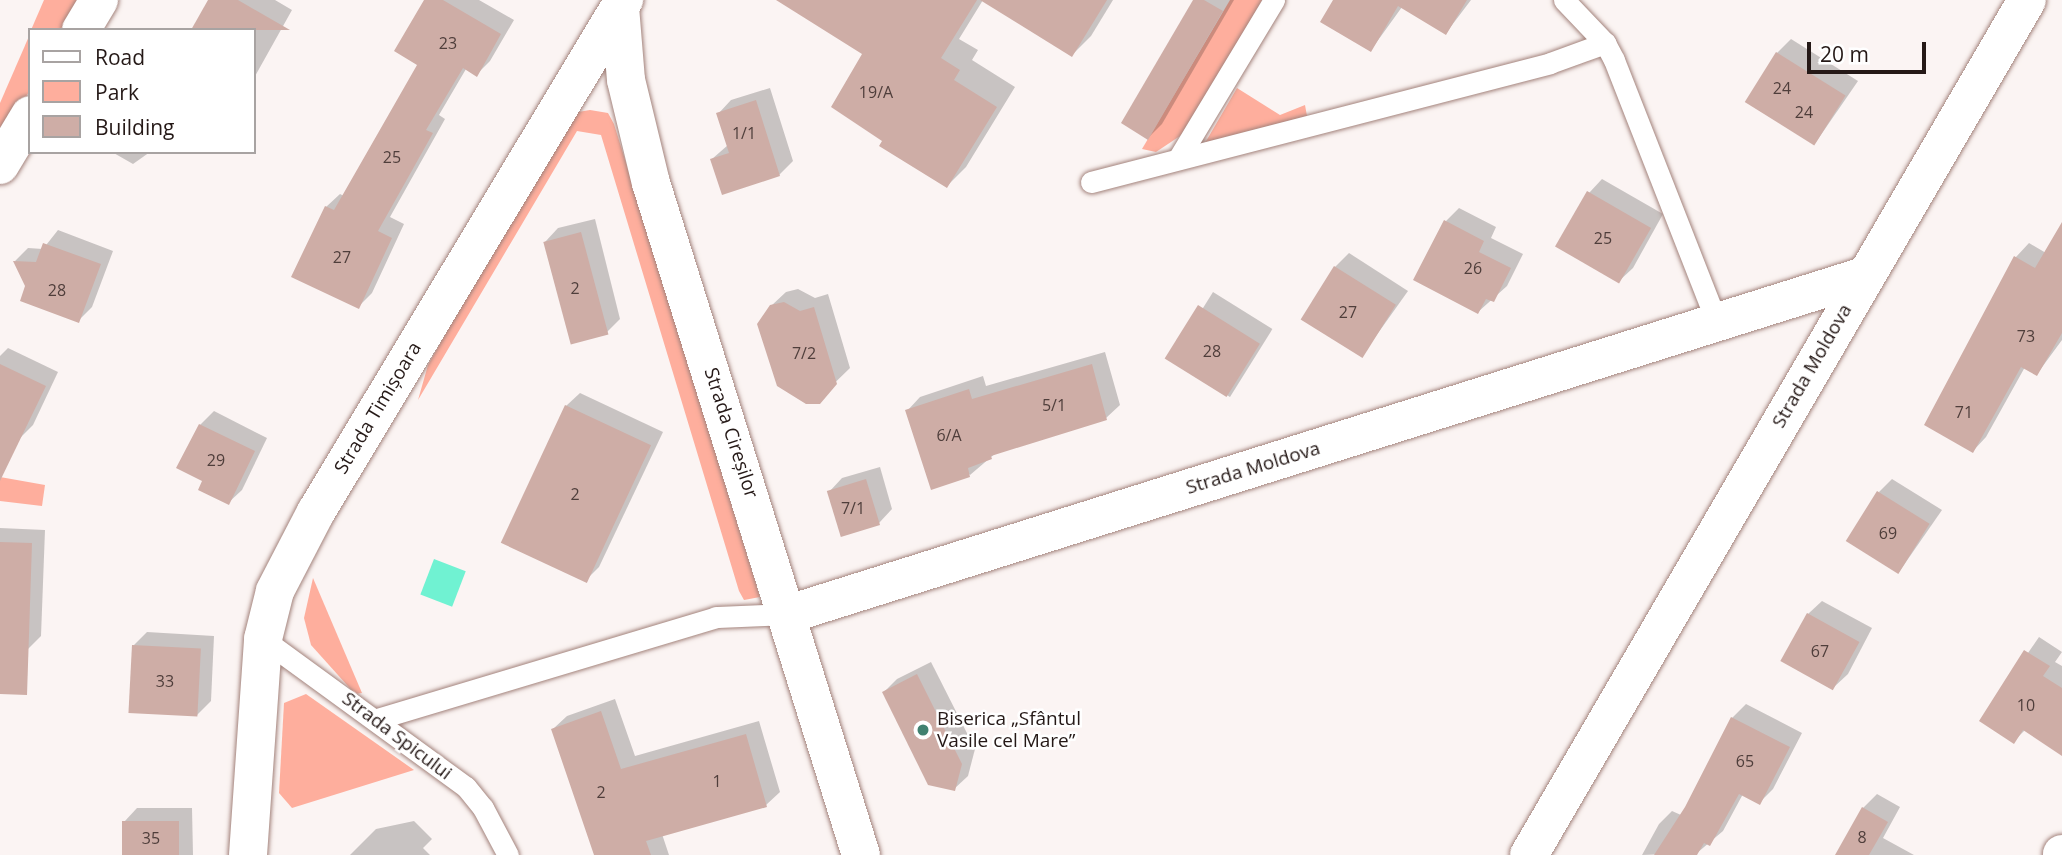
<!DOCTYPE html>
<html>
<head>
<meta charset="utf-8">
<style>
	body { margin:0 }
	#map { position:relative; width:2062px; height:855px; overflow:hidden; background:#fbf4f3; font-family:"Open Sans",sans-serif }
	div>[style] { position:absolute }
	.green>* { inset:0; background:#feae9d }
	.water>* { inset:0; background:#70f2d2; transform-origin:0 0 }
	.shadow>* { inset:0; background:#0003; transform-origin:0 0 }
	.building>* { inset:0; background:#ceada6; transform-origin:0 0 }
	.roads { filter:drop-shadow(0 0 2px #a3837c) drop-shadow(0 0 2px #a3837c) }
	.lane>* { height:21px; margin:-10.5px; padding:0 10.5px; transform-origin:10.5px; border-radius:10.5px; background:#fff }
	.street>* { height:38px; margin:-19px; padding:0 19px; transform-origin:19px; border-radius:19px; background:#fff }
	.secondary>* { height:38px; margin:-19px; padding:0 19px; transform-origin:19px; border-radius:19px; background:#fff }
	.dots>* { width:19px; height:19px; translate:-50% -50%; box-sizing:border-box; border:4px solid #fff; border-radius:50% }
	span { translate:-50% -50%; white-space:nowrap; text-align:center; line-height:1.15; -webkit-text-stroke:5px #fff; paint-order:stroke }
	.number-label { font-size:16px; color:#4f3e3b }
	.number-label span { -webkit-text-stroke-width:0 }
	.street-label { font-size:19px; color:#251917 }
	.poi-label { font-size:19px; color:#251917 }
	.left { translate:0 -50%; text-align:left }
	.legend { position:absolute; left:28px; top:28px; width:228px; height:126px; box-sizing:border-box; background:#fff; border:2px solid #a8a3a2; margin:0; padding:9px 12px; list-style:none; font-size:21px; color:#251917 }
	.legend li { display:flex; align-items:center; gap:14px; height:35px }
	.legend b { width:35px; border:2px solid #a8a3a2 }
	.scale { position:absolute; left:1807px; top:42px; width:119px; height:32px; box-sizing:border-box; border:4px solid #251917; border-top:0; padding-left:9px; font-size:21px; line-height:24px; white-space:nowrap; color:#251917; -webkit-text-stroke:5px #fff; paint-order:stroke }
</style>
</head>
<body>
<div id="map">
	<div class="green">
		<div style="clip-path:polygon(44px 0,83px 0,65px 30px,31px 30px)"></div>
		<div style="clip-path:polygon(1230px 0,1262px 0,1189px 130px,1156px 152px,1142px 149px)"></div>
		<div style="clip-path:polygon(30px 34px,30px 90px,0 140px,0 103px)"></div>
		<div style="clip-path:polygon(1237px 88px,1280px 115px,1305px 105px,1307px 116px,1205px 143px)"></div>
		<div style="clip-path:polygon(590px 110px,608px 113px,614px 124px,760px 597px,744px 600px,739px 591px,601px 135px,577px 131px,418px 400px,428px 365px,553px 142px,578px 112px)"></div>
		<div style="clip-path:polygon(0 477px,45px 485px,42px 506px,0 501px)"></div>
		<div style="clip-path:polygon(313px 578px,362px 693px,355px 694px,311px 645px,304px 618px)"></div>
		<div style="clip-path:polygon(306px 694px,414px 770px,292px 808px,279px 793px,284px 703px)"></div>
	</div>
	<div class="water">
		<div style="left:434px;top:559px;width:34px;height:38px;rotate:21deg"></div>
	</div>
	<div class="shadow">
		<div style="clip-path:polygon(210px 0,275px 0,292px 10px,254px 78px,254px 30px)"></div>
		<div style="clip-path:polygon(426px 0,479px 0,514px 20px,490px 61px,476px 75px,466px 69px,439px 115px,445px 119px,390px 217px,404px 224px,372px 293px,358px 307px,326px 207px,340px 194px,344px 196px,419px 65px)"></div>
		<div style="clip-path:polygon(807px 0,983px 0,959px 39px,978px 50px,972px 60px,1015px 87px,966px 167px,947px 186px,884px 141px,865px 53px)"></div>
		<div style="clip-path:polygon(983px 0,1113px 0,1091px 36px,1072px 55px)"></div>
		<div style="clip-path:polygon(1195px 0,1234px 0,1162px 124px,1148px 138px)"></div>
		<div style="clip-path:polygon(1335px 0,1471px 0,1446px 33px,1402px 7px,1371px 50px)"></div>
		<div style="clip-path:polygon(1791px 39px,1858px 81px,1816px 142px,1777px 53px)"></div>
		<div style="clip-path:polygon(770px 88px,793px 161px,779px 175px,712px 159px,728px 145px,718px 114px,731px 100px)"></div>
		<div style="clip-path:polygon(112px 152px,150px 152px,133px 164px)"></div>
		<div style="clip-path:polygon(1602px 179px,1663px 214px,1633px 268px,1619px 281px,1589px 193px)"></div>
		<div style="clip-path:polygon(1459px 208px,1496px 227px,1491px 238px,1523px 254px,1507px 286px,1478px 312px,1446px 221px)"></div>
		<div style="clip-path:polygon(595px 219px,620px 319px,607px 332px,545px 242px,558px 228px)"></div>
		<div style="clip-path:polygon(58px 230px,113px 251px,92px 307px,78px 321px,15px 261px,28px 248px,43px 249px)"></div>
		<div style="clip-path:polygon(2062px 242px,2062px 340px,2037px 374px,2025px 367px,1986px 437px,1973px 451px,2016px 257px,2029px 243px,2046px 253px)"></div>
		<div style="clip-path:polygon(1349px 253px,1408px 291px,1361px 357px,1335px 267px)"></div>
		<div style="clip-path:polygon(798px 289px,815px 298px,828px 294px,850px 368px,814px 403px,771px 306px,786px 292px)"></div>
		<div style="left:1213px;top:292px;width:70px;height:80px;rotate:32deg"></div>
		<div style="clip-path:polygon(8px 348px,58px 372px,33px 425px,19px 439px,0 430px,0 356px)"></div>
		<div style="clip-path:polygon(1105px 352px,1120px 405px,1106px 418px,997px 452px,970px 475px,907px 411px,920px 397px,983px 376px,986px 386px)"></div>
		<div style="clip-path:polygon(580px 393px,663px 432px,599px 567px,585px 581px,566px 406px)"></div>
		<div style="clip-path:polygon(214px 411px,267px 438px,242px 490px,228px 503px,204px 480px,200px 425px)"></div>
		<div style="clip-path:polygon(880px 467px,892px 509px,879px 523px,829px 492px,842px 478px)"></div>
		<div style="clip-path:polygon(1892px 479px,1942px 510px,1899px 572px,1879px 492px)"></div>
		<div style="clip-path:polygon(0 528px,45px 530px,41px 636px,28px 649px,0 649px)"></div>
		<div style="clip-path:polygon(1822px 601px,1872px 628px,1848px 674px,1834px 687px,1808px 614px)"></div>
		<div style="clip-path:polygon(147px 632px,214px 636px,211px 701px,197px 715px,133px 646px)"></div>
		<div style="clip-path:polygon(2039px 637px,2062px 652px,2055px 662px,2062px 666px,2062px 739px,2025px 730px,2014px 741px,1981px 721px)"></div>
		<div style="clip-path:polygon(931px 662px,975px 749px,968px 776px,954px 789px,884px 692px,897px 679px)"></div>
		<div style="clip-path:polygon(615px 699px,635px 756px,759px 721px,780px 792px,766px 805px,662px 834px,669px 855px,596px 855px,553px 729px,567px 716px)"></div>
		<div style="clip-path:polygon(1746px 704px,1802px 733px,1773px 789px,1760px 802px,1743px 794px,1723px 831px,1697px 853px,1642px 855px,1659px 824px,1672px 811px,1681px 815px,1686px 807px,1732px 718px)"></div>
		<div style="clip-path:polygon(1877px 794px,1900px 807px,1883px 838px,1914px 855px,1837px 855px,1863px 808px)"></div>
		<div style="clip-path:polygon(137px 808px,192px 808px,193px 855px,124px 855px,124px 822px)"></div>
		<div style="clip-path:polygon(414px 821px,432px 839px,423px 848px,430px 855px,350px 855px,376px 829px)"></div>
	</div>
	<div class="building">
		<div style="clip-path:polygon(208px 0,238px 0,290px 30px,191px 30px)"></div>
		<div style="clip-path:polygon(424px 0,443px 0,501px 34px,477px 77px,463px 68px,426px 130px,433px 133px,378px 231px,392px 238px,359px 309px,291px 277px,325px 206px,334px 210px,417px 65px,394px 51px)"></div>
		<div style="clip-path:polygon(776px 0,977px 0,941px 58px,960px 70px,954px 80px,997px 107px,947px 188px,879px 146px,882px 141px,831px 107px,862px 54px)"></div>
		<div style="clip-path:polygon(980px 0,1107px 0,1072px 57px)"></div>
		<div style="clip-path:polygon(1193px 0,1204px 0,1223px 11px,1148px 140px,1121px 123px)"></div>
		<div style="clip-path:polygon(1333px 0,1467px 0,1446px 35px,1398px 6px,1371px 52px,1320px 22px)"></div>
		<div style="left:1776px;top:52px;width:82px;height:59px;rotate:32deg"></div>
		<div style="clip-path:polygon(756px 100px,780px 176px,722px 195px,710px 159px,729px 153px,716px 113px)"></div>
		<div style="left:1587px;top:191px;width:74px;height:64px;rotate:30deg"></div>
		<div style="clip-path:polygon(1444px 220px,1484px 241px,1479px 252px,1511px 268px,1494px 302px,1486px 299px,1478px 314px,1413px 280px)"></div>
		<div style="clip-path:polygon(2062px 222px,2062px 333px,2037px 376px,2021px 367px,1973px 453px,1924px 425px,2014px 256px,2035px 268px)"></div>
		<div style="left:581px;top:232px;width:106px;height:39px;rotate:75deg"></div>
		<div style="clip-path:polygon(43px 243px,101px 264px,79px 323px,20px 301px,25px 286px,13px 261px,36px 262px)"></div>
		<div style="left:1334px;top:266px;width:73px;height:63px;rotate:32deg"></div>
		<div style="clip-path:polygon(784px 302px,800px 311px,814px 307px,837px 384px,820px 404px,806px 404px,777px 386px,757px 324px,770px 305px)"></div>
		<div style="left:1198px;top:305px;width:73px;height:63px;rotate:32deg"></div>
		<div style="clip-path:polygon(0 364px,46px 386px,0 481px)"></div>
		<div style="clip-path:polygon(1092px 364px,1107px 420px,991px 456px,992px 459px,968px 468px,970px 477px,931px 490px,905px 410px,969px 389px,972px 399px)"></div>
		<div style="left:565px;top:405px;width:95px;height:152px;rotate:25deg"></div>
		<div style="clip-path:polygon(199px 424px,255px 451px,229px 505px,198px 490px,202px 481px,176px 468px)"></div>
		<div style="left:866px;top:479px;width:48px;height:41px;rotate:73deg"></div>
		<div style="left:1877px;top:491px;width:62px;height:59px;rotate:32deg"></div>
		<div style="clip-path:polygon(0 542px,32px 543px,27px 695px,0 694px)"></div>
		<div style="left:1807px;top:613px;width:60px;height:55px;rotate:29deg"></div>
		<div style="left:132px;top:645px;width:69px;height:68px;rotate:3deg"></div>
		<div style="clip-path:polygon(2024px 650px,2050px 666px,2043px 676px,2062px 688px,2062px 756px,2023px 730px,2014px 744px,1979px 721px)"></div>
		<div style="clip-path:polygon(917px 674px,962px 764px,955px 791px,928px 785px,882px 692px)"></div>
		<div style="clip-path:polygon(601px 711px,621px 769px,746px 734px,767px 807px,646px 841px,651px 855px,594px 855px,551px 729px)"></div>
		<div style="clip-path:polygon(1731px 717px,1790px 747px,1760px 805px,1739px 794px,1710px 846px,1704px 843px,1697px 855px,1654px 855px,1685px 807px)"></div>
		<div style="clip-path:polygon(1862px 807px,1888px 822px,1869px 855px,1835px 855px)"></div>
		<div style="left:122px;top:821px;width:57px;height:34px"></div>
	</div>
	<div class="roads">
		<div class="lane">
			<div style="left:1564px;top:0;width:59px;rotate:46.4deg"></div>
			<div style="left:1605px;top:43px;width:19px;rotate:62deg"></div>
			<div style="left:1614px;top:60px;width:282px;rotate:68.6deg"></div>
			<div style="left:1178px;top:159px;width:186px;rotate:-58.9deg"></div>
			<div style="left:1091px;top:182px;width:474px;rotate:-14.5deg"></div>
			<div style="left:1550px;top:63px;width:59px;rotate:-20deg"></div>
			<div style="left:263px;top:639px;width:251px;rotate:36.1deg"></div>
			<div style="left:466px;top:787px;width:27px;rotate:51deg"></div>
			<div style="left:483px;top:808px;width:53px;rotate:62deg"></div>
			<div style="left:377px;top:719px;width:354px;rotate:-16.7deg"></div>
			<div style="left:716px;top:617px;width:73px;rotate:-2.4deg"></div>
		</div>
		<div class="street">
			<div style="left:620px;top:7px;width:73px;rotate:85.3deg"></div>
			<div style="left:626px;top:80px;width:106px;rotate:76.4deg"></div>
			<div style="left:651px;top:183px;width:704px;rotate:72.65deg"></div>
			<div style="left:81px;top:30px;width:35px;rotate:-59deg"></div>
			<div style="left:0;top:165px;width:58px;rotate:-59deg"></div>
			<div style="left:789px;top:614px;width:1127px;rotate:-17.45deg"></div>
			<div style="left:248px;top:855px;width:217px;rotate:-86deg"></div>
			<div style="left:263px;top:639px;width:49px;rotate:-76deg"></div>
			<div style="left:275px;top:591px;width:89px;rotate:-62.6deg"></div>
			<div style="left:316px;top:512px;width:598px;rotate:-58.97deg"></div>
			<div style="left:2062px;top:855px;width:1px;rotate:-90deg"></div>
		</div>
		<div class="secondary">
			<div style="left:1529px;top:855px;width:989px;rotate:-59.78deg"></div>
		</div>
	</div>
	<div class="dots">
		<div style="left:923px;top:730px;background:#408170"></div>
	</div>
	<div class="number-label">
		<span style="left:448px;top:43px">23</span>
		<span style="left:1782px;top:88px">24</span>
		<span style="left:876px;top:92px">19/A</span>
		<span style="left:1804px;top:112px">24</span>
		<span style="left:744px;top:133px">1/1</span>
		<span style="left:392px;top:157px">25</span>
		<span style="left:1603px;top:238px">25</span>
		<span style="left:342px;top:257px">27</span>
		<span style="left:1473px;top:268px">26</span>
		<span style="left:575px;top:288px">2</span>
		<span style="left:57px;top:290px">28</span>
		<span style="left:1348px;top:312px">27</span>
		<span style="left:2026px;top:336px">73</span>
		<span style="left:1212px;top:351px">28</span>
		<span style="left:804px;top:353px">7/2</span>
		<span style="left:1054px;top:405px">5/1</span>
		<span style="left:1964px;top:412px">71</span>
		<span style="left:949px;top:435px">6/A</span>
		<span style="left:216px;top:460px">29</span>
		<span style="left:575px;top:494px">2</span>
		<span style="left:853px;top:508px">7/1</span>
		<span style="left:1888px;top:533px">69</span>
		<span style="left:1820px;top:651px">67</span>
		<span style="left:165px;top:681px">33</span>
		<span style="left:2026px;top:705px">10</span>
		<span style="left:1745px;top:761px">65</span>
		<span style="left:717px;top:781px">1</span>
		<span style="left:601px;top:792px">2</span>
		<span style="left:1862px;top:837px">8</span>
		<span style="left:151px;top:838px">35</span>
	</div>
	<div class="street-label">
		<span style="left:1812px;top:366px;rotate:-60deg">Strada Moldova</span>
		<span style="left:378px;top:408px;rotate:-59deg">Strada Timișoara</span>
		<span style="left:731px;top:433px;rotate:72deg">Strada Cireșilor</span>
		<span style="left:1253px;top:468px;rotate:-17deg">Strada Moldova</span>
		<span style="left:397px;top:736px;rotate:37deg">Strada Spicului</span>
	</div>
	<div class="poi-label">
		<span class="left" style="left:937px;top:730px">Biserica „Sfântul<br>Vasile cel Mare”</span>
	</div>
	<ul class="legend">
	<li><b style="height:9px;background:#fff"></b>Road</li>
	<li><b style="height:19px;background:#feae9d"></b>Park</li>
	<li><b style="height:19px;background:#ceada6"></b>Building</li>
	</ul>
	<div class="scale">20 m</div>
</div>
</body>
</html>
